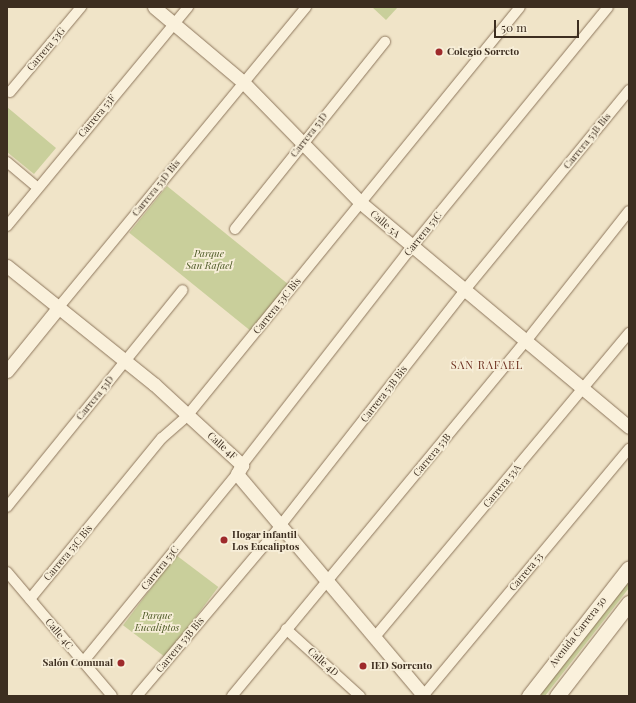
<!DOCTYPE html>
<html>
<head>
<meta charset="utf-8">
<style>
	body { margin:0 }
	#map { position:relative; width:636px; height:703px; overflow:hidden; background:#f0e4c8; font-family:"Playfair Display",serif }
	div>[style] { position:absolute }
	.green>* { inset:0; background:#c9cf9b; transform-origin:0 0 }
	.roads { filter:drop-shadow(0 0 1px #8d765c) drop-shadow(0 0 1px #8d765c) }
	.minor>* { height:10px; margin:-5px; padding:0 5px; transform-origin:5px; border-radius:5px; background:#faf1dc }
	.tertiary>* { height:13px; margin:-6.5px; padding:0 6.5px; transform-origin:6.5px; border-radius:6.5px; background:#faf1dc }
	.secondary>* { height:15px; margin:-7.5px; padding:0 7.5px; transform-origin:7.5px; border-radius:7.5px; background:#faf1dc }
	.dots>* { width:11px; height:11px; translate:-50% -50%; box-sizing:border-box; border:2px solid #f7eed8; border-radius:50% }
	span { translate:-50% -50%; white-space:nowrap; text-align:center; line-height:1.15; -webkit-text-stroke:3.5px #f7eed8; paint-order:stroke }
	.street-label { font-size:10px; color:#3d2e20 }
	.poi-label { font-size:10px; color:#3d2e20; font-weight:700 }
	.left { translate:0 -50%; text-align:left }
	.right { translate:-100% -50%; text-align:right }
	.park-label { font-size:10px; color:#4d5a26; font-style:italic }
	.neighbourhood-label { font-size:11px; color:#6b2e1e; letter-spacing:1px }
	.frame { position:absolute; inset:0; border:8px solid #3d2e20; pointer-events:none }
	.scale { position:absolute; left:494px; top:20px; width:85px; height:18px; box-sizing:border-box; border:2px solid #3d2e20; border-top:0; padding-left:5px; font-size:12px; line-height:14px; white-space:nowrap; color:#3d2e20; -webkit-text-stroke:3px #f7eed8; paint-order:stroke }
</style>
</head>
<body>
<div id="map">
	<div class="green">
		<div style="clip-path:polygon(372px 7px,398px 7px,386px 20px)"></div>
		<div style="clip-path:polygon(7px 107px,56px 148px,34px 174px,7px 152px)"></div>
		<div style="left:167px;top:186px;width:156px;height:60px;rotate:39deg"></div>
		<div style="left:176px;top:555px;width:53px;height:88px;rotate:37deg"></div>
		<div style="clip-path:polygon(629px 575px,629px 588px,545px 696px,534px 696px)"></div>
	</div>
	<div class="roads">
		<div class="minor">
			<div style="left:10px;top:92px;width:111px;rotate:-50.1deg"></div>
			<div style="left:7px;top:162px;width:40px;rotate:40deg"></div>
			<div style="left:7px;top:226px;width:284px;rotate:-50.4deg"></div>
			<div style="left:235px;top:229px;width:240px;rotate:-51.3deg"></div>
			<div style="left:58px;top:308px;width:390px;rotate:-50.5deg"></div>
			<div style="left:242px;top:465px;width:267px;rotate:-52.1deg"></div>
			<div style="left:406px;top:254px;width:319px;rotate:-50.7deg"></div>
			<div style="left:7px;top:507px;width:279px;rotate:-51deg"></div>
			<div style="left:7px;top:572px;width:162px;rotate:49.7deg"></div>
			<div style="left:30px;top:599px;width:208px;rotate:-50.7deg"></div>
			<div style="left:162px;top:438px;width:33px;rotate:-41deg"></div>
			<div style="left:187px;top:416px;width:527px;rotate:-50.85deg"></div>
			<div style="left:286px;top:629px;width:100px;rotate:42.2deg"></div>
			<div style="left:374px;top:638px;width:398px;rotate:-50.1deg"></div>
			<div style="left:83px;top:662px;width:243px;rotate:-50.7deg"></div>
			<div style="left:137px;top:696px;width:211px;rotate:-49.8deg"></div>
			<div style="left:273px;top:535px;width:310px;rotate:-51.9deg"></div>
			<div style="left:464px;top:291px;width:260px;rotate:-50.6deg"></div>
			<div style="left:232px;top:696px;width:462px;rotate:-50.4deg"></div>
			<div style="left:527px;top:340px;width:164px;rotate:-51.7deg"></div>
			<div style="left:423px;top:696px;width:322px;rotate:-50.2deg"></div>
		</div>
		<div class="tertiary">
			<div style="left:154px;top:7px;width:116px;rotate:40.1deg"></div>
			<div style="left:243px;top:82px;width:169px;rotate:45.7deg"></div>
			<div style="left:361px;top:203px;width:349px;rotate:39.9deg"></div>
			<div style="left:7px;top:266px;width:189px;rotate:38.8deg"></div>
			<div style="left:154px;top:384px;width:120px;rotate:42.6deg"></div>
			<div style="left:242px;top:465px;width:10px;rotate:119deg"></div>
			<div style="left:237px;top:474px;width:290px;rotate:49.9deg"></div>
			<div style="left:7px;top:371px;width:81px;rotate:-51deg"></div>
		</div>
		<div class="secondary">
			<div style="left:529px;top:696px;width:162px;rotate:-52deg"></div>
			<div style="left:557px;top:696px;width:118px;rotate:-52.3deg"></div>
		</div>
	</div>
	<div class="dots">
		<div style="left:439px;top:52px;background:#9e2a2b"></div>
		<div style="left:224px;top:540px;background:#9e2a2b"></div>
		<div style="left:121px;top:663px;background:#9e2a2b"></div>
		<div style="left:363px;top:666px;background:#9e2a2b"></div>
	</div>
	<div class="street-label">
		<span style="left:46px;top:49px;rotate:-50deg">Carrera 53G</span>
		<span style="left:97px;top:116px;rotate:-50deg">Carrera 53F</span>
		<span style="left:309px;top:135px;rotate:-52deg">Carrera 53D</span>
		<span style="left:587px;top:141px;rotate:-51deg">Carrera 53B Bis</span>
		<span style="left:156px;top:188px;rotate:-51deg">Carrera 53D Bis</span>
		<span style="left:385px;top:224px;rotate:41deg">Calle 5A</span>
		<span style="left:423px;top:234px;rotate:-51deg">Carrera 53C</span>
		<span style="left:277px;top:306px;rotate:-51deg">Carrera 53C Bis</span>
		<span style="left:384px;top:394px;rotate:-52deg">Carrera 53B Bis</span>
		<span style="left:95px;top:398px;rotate:-51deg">Carrera 53D</span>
		<span style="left:222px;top:446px;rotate:42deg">Calle 4F</span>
		<span style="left:432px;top:455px;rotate:-50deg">Carrera 53B</span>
		<span style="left:502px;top:486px;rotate:-50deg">Carrera 53A</span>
		<span style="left:68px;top:553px;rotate:-50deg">Carrera 53C Bis</span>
		<span style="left:160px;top:568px;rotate:-51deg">Carrera 53C</span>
		<span style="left:526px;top:572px;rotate:-50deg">Carrera 53</span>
		<span style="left:578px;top:632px;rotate:-52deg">Avenida Carrera 50</span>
		<span style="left:59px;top:634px;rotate:50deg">Calle 4C</span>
		<span style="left:180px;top:645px;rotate:-50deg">Carrera 53B Bis</span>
		<span style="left:323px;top:662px;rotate:42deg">Calle 4D</span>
	</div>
	<div class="poi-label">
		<span class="left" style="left:447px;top:52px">Colegio Sorreto</span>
		<span class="left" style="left:232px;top:540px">Hogar infantil<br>Los Eucaliptos</span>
		<span class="right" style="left:113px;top:663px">Salón Comunal</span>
		<span class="left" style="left:371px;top:666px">IED Sorrento</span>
	</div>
	<div class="park-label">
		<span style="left:209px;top:259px">Parque<br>San Rafael</span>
		<span style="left:157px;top:621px">Parque<br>Eucaliptos</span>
	</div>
	<div class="neighbourhood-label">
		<span style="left:487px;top:365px">SAN RAFAEL</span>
	</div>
	<div class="frame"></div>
	<div class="scale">50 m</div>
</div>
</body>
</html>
